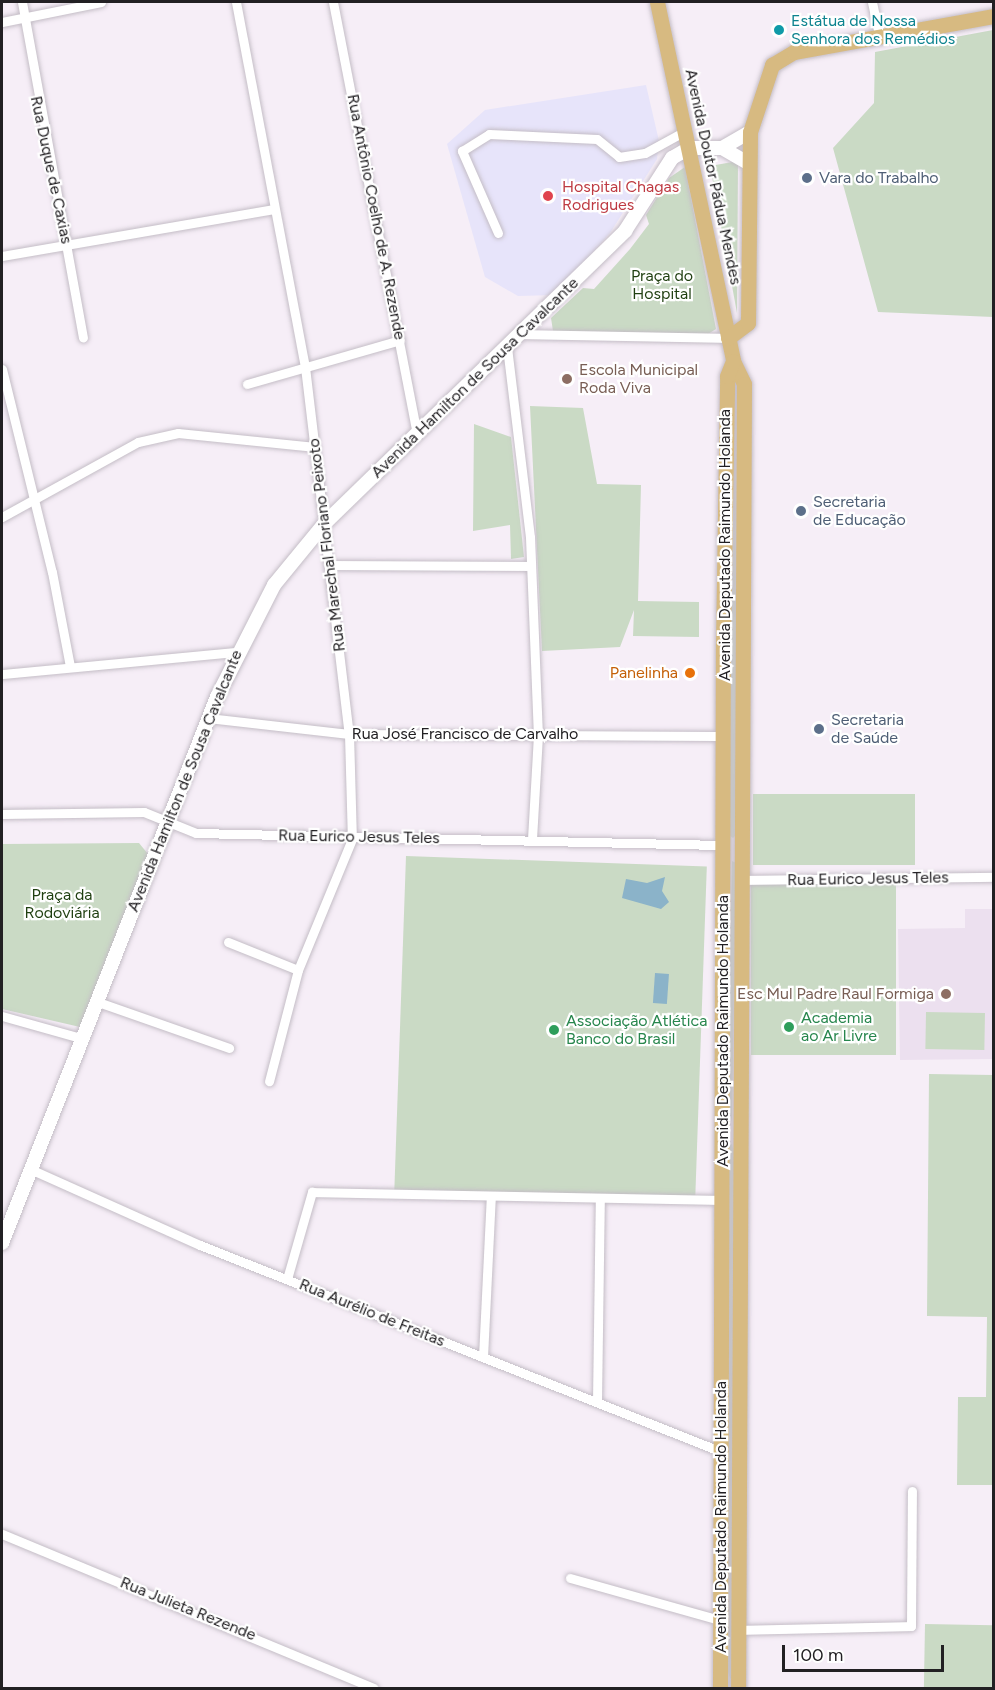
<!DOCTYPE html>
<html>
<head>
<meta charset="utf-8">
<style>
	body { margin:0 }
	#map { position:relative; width:995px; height:1690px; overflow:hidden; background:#f6eef7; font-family:Figtree,sans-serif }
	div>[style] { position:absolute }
	.built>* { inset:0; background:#ece0ef }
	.medical>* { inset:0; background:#e7e4fa }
	.green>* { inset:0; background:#cadac5; transform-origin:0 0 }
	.water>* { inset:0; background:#8bb3c9; transform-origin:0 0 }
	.roads { filter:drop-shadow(0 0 2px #c4bdc6) drop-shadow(0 0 2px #c4bdc6) }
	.minor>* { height:9px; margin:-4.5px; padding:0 4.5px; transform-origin:4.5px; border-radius:4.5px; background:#fff }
	.secondary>* { height:14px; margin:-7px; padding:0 7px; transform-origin:7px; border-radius:7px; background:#fff }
	.primary>* { height:15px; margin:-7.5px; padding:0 7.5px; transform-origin:7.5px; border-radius:7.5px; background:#d7ba81 }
	.dots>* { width:16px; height:16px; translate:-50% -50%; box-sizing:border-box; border:3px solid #fff; border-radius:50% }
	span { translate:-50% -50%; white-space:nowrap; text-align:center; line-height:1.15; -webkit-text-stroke:4.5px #fff; paint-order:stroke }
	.culture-label { font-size:16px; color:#0d838f }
	.left { translate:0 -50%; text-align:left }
	.street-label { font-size:16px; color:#222023 }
	.service-label { font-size:16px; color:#4e5e75 }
	.health-label { font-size:16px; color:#be3a42 }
	.park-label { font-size:16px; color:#1f3f10 }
	.education-label { font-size:16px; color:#785e54 }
	.right { translate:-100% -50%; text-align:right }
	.food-label { font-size:16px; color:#c56008 }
	.leisure-label { font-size:16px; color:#27864d }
	.frame { position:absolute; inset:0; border:3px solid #222023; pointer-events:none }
	.scale { position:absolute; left:782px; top:1645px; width:162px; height:27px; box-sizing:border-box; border:3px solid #222023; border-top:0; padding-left:8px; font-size:18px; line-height:21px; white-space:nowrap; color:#222023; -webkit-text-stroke:4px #fff; paint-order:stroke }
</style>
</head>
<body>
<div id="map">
	<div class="built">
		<div style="clip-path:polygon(965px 909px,993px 909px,993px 1059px,900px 1060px,898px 929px,965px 928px)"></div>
	</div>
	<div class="medical">
		<div style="clip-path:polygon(646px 85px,659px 141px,657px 159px,610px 233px,555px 295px,518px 296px,485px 277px,447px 144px,485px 110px)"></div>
	</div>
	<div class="green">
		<div style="clip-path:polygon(993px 30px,993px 317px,878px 312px,833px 148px,874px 103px,875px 52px)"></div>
		<div style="clip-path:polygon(738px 161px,737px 313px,710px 166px)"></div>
		<div style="clip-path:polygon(685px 167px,716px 329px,708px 334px,553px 331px,551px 318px,583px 288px,594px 289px,630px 249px,649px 224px,646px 215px,669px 178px)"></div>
		<div style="clip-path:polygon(735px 382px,737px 834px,733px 838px,729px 835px)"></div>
		<div style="clip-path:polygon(530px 406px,583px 408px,597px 484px,641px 485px,638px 601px,699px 602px,699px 637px,633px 636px,634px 610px,620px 647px,542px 651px)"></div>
		<div style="clip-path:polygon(474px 424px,511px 437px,524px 557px,511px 559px,510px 525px,473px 531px)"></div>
		<div style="left:753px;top:794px;width:162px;height:71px"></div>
		<div style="clip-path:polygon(139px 843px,148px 854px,80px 1027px,2px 1009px,2px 844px)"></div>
		<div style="left:406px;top:856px;width:301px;height:338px;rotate:2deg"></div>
		<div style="clip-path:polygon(732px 861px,736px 863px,732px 1122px,727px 1101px)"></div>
		<div style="left:751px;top:882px;width:145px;height:173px"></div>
		<div style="left:926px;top:1012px;width:59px;height:37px;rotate:1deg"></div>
		<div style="clip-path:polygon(929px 1074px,993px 1075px,993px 1485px,957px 1485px,958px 1397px,986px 1397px,987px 1317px,927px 1316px)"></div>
		<div style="clip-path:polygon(732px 1144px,736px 1163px,734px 1687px,726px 1668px,727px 1146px)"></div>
		<div style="left:925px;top:1624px;width:68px;height:64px;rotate:1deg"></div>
	</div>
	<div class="water">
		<div style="clip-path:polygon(665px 877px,662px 891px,669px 902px,661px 909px,622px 898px,626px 879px,647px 883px)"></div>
		<div style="left:655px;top:973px;width:14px;height:30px;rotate:4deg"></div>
	</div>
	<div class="roads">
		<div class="minor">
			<div style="left:22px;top:2px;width:341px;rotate:79.7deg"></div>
			<div style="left:236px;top:2px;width:371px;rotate:79.3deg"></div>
			<div style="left:305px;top:367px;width:370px;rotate:83.2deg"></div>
			<div style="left:349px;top:734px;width:105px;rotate:88.4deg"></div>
			<div style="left:352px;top:839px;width:142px;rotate:112.4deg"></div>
			<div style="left:298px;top:970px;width:115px;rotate:104.6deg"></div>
			<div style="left:333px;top:2px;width:439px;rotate:79deg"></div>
			<div style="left:872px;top:2px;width:34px;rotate:78deg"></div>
			<div style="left:2px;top:22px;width:101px;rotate:-11.4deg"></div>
			<div style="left:498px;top:233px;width:90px;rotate:-113.7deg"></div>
			<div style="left:462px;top:151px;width:32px;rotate:-32deg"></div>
			<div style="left:489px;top:134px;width:108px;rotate:2.7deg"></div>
			<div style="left:597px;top:139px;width:28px;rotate:39deg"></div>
			<div style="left:619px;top:157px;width:26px;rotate:-9deg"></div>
			<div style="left:645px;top:153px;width:46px;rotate:-28.8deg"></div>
			<div style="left:2px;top:256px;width:276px;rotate:-9.8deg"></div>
			<div style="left:521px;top:334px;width:207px;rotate:1.1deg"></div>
			<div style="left:507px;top:347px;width:191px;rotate:83.1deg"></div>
			<div style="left:530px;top:537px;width:198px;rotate:87.7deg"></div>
			<div style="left:538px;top:735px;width:104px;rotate:93.3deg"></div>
			<div style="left:2px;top:369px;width:209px;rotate:76.2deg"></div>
			<div style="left:52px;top:572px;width:96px;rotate:79.2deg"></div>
			<div style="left:247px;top:384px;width:159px;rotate:-16deg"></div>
			<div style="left:2px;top:517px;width:155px;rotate:-28.9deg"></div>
			<div style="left:138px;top:442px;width:41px;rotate:-12.7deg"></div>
			<div style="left:178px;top:433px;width:138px;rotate:5.8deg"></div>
			<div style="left:331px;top:565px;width:199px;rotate:0.3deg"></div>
			<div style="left:2px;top:674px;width:235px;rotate:-5.4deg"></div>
			<div style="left:208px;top:718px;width:142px;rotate:6.5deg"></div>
			<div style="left:349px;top:734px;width:373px;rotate:0.3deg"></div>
			<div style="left:2px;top:814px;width:142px;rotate:-0.8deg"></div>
			<div style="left:144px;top:812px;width:56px;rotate:22deg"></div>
			<div style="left:196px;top:833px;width:526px;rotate:1.31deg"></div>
			<div style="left:742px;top:880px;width:252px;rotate:-0.7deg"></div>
			<div style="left:228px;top:942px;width:75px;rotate:21.8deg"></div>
			<div style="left:98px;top:1002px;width:139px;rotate:19.3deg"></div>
			<div style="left:2px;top:1016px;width:82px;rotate:15.6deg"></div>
			<div style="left:30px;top:1169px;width:186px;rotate:24.1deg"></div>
			<div style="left:200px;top:1245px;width:556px;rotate:21.63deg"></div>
			<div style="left:287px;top:1279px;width:91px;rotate:-74deg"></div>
			<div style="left:312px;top:1192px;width:406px;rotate:1.1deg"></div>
			<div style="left:483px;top:1357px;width:161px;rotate:-87.2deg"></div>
			<div style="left:597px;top:1402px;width:204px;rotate:-89.2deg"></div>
			<div style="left:2px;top:1534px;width:402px;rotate:22.5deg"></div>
			<div style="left:570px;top:1578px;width:155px;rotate:15.7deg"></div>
			<div style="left:739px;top:1630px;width:172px;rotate:-1.3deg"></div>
			<div style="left:911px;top:1626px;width:135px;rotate:-89.6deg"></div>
		</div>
		<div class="secondary">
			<div style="left:722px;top:148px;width:30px;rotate:30deg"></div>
			<div style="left:2px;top:1243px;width:587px;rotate:-68.51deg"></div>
			<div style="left:217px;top:697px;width:126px;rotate:-63deg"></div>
			<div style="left:274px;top:585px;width:80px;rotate:-50.6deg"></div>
			<div style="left:325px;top:523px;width:419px;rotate:-44.2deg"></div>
			<div style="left:625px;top:231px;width:87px;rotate:-57.2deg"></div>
			<div style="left:672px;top:158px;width:20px;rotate:-30deg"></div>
			<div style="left:689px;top:148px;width:33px"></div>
			<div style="left:722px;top:148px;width:32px;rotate:-30deg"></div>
		</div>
		<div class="primary">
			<div style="left:657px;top:2px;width:367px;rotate:78deg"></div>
			<div style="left:733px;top:361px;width:25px;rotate:64deg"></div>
			<div style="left:744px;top:384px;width:1304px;rotate:90.26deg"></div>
			<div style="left:728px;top:338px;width:25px;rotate:-37deg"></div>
			<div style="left:748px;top:323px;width:191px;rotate:-89.4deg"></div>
			<div style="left:750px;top:132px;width:71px;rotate:-71.8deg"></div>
			<div style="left:772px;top:65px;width:26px;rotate:-31deg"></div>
			<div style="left:794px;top:52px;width:203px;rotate:-10.2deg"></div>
			<div style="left:720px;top:1688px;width:1045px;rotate:-89.84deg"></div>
			<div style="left:723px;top:643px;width:267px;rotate:-89.1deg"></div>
			<div style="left:727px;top:376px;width:16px;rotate:-68deg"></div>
		</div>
	</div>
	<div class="dots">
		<div style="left:779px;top:30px;background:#0f9aa8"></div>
		<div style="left:807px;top:178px;background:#5c6f8a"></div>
		<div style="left:548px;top:196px;background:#e0444e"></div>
		<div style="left:567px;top:379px;background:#8d6e63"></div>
		<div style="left:801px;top:511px;background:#5c6f8a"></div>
		<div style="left:690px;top:673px;background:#e8710a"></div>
		<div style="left:819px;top:729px;background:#5c6f8a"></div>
		<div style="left:946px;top:994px;background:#8d6e63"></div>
		<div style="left:789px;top:1027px;background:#2e9e5b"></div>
		<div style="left:554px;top:1030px;background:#2e9e5b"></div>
	</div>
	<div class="culture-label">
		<span class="left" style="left:791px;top:30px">Estátua de Nossa<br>Senhora dos Remédios</span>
	</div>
	<div class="street-label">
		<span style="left:51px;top:170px;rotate:78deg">Rua Duque de Caxias</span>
		<span style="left:713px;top:177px;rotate:78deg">Avenida Doutor Pádua Mendes</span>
		<span style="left:376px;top:217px;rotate:79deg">Rua Antônio Coelho de A. Rezende</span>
		<span style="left:475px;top:378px;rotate:-44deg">Avenida Hamilton de Sousa Cavalcante</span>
		<span style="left:327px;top:545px;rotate:-97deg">Rua Marechal Floriano Peixoto</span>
		<span style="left:725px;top:545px;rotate:-90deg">Avenida Deputado Raimundo Holanda</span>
		<span style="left:465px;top:734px">Rua José Francisco de Carvalho</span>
		<span style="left:185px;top:781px;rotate:-68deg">Avenida Hamilton de Sousa Cavalcante</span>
		<span style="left:359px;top:837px;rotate:1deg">Rua Eurico Jesus Teles</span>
		<span style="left:868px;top:879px;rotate:-1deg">Rua Eurico Jesus Teles</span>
		<span style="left:723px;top:1031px;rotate:-90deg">Avenida Deputado Raimundo Holanda</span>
		<span style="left:372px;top:1313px;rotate:22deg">Rua Aurélio de Freitas</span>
		<span style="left:721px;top:1517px;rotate:-90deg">Avenida Deputado Raimundo Holanda</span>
		<span style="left:188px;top:1609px;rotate:22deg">Rua Julieta Rezende</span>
	</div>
	<div class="service-label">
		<span class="left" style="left:819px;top:178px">Vara do Trabalho</span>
		<span class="left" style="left:813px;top:511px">Secretaria<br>de Educação</span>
		<span class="left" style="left:831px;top:729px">Secretaria<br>de Saúde</span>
	</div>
	<div class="health-label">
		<span class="left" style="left:562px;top:196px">Hospital Chagas<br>Rodrigues</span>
	</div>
	<div class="park-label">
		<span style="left:662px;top:285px">Praça do<br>Hospital</span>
		<span style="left:62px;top:904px">Praça da<br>Rodoviária</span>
	</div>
	<div class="education-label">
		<span class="left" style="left:579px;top:379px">Escola Municipal<br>Roda Viva</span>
		<span class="right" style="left:934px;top:994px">Esc Mul Padre Raul Formiga</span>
	</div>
	<div class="food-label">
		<span class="right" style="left:678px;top:673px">Panelinha</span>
	</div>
	<div class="leisure-label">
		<span class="left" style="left:801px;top:1027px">Academia<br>ao Ar Livre</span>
		<span class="left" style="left:566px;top:1030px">Associação Atlética<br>Banco do Brasil</span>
	</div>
	<div class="frame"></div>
	<div class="scale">100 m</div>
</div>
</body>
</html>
